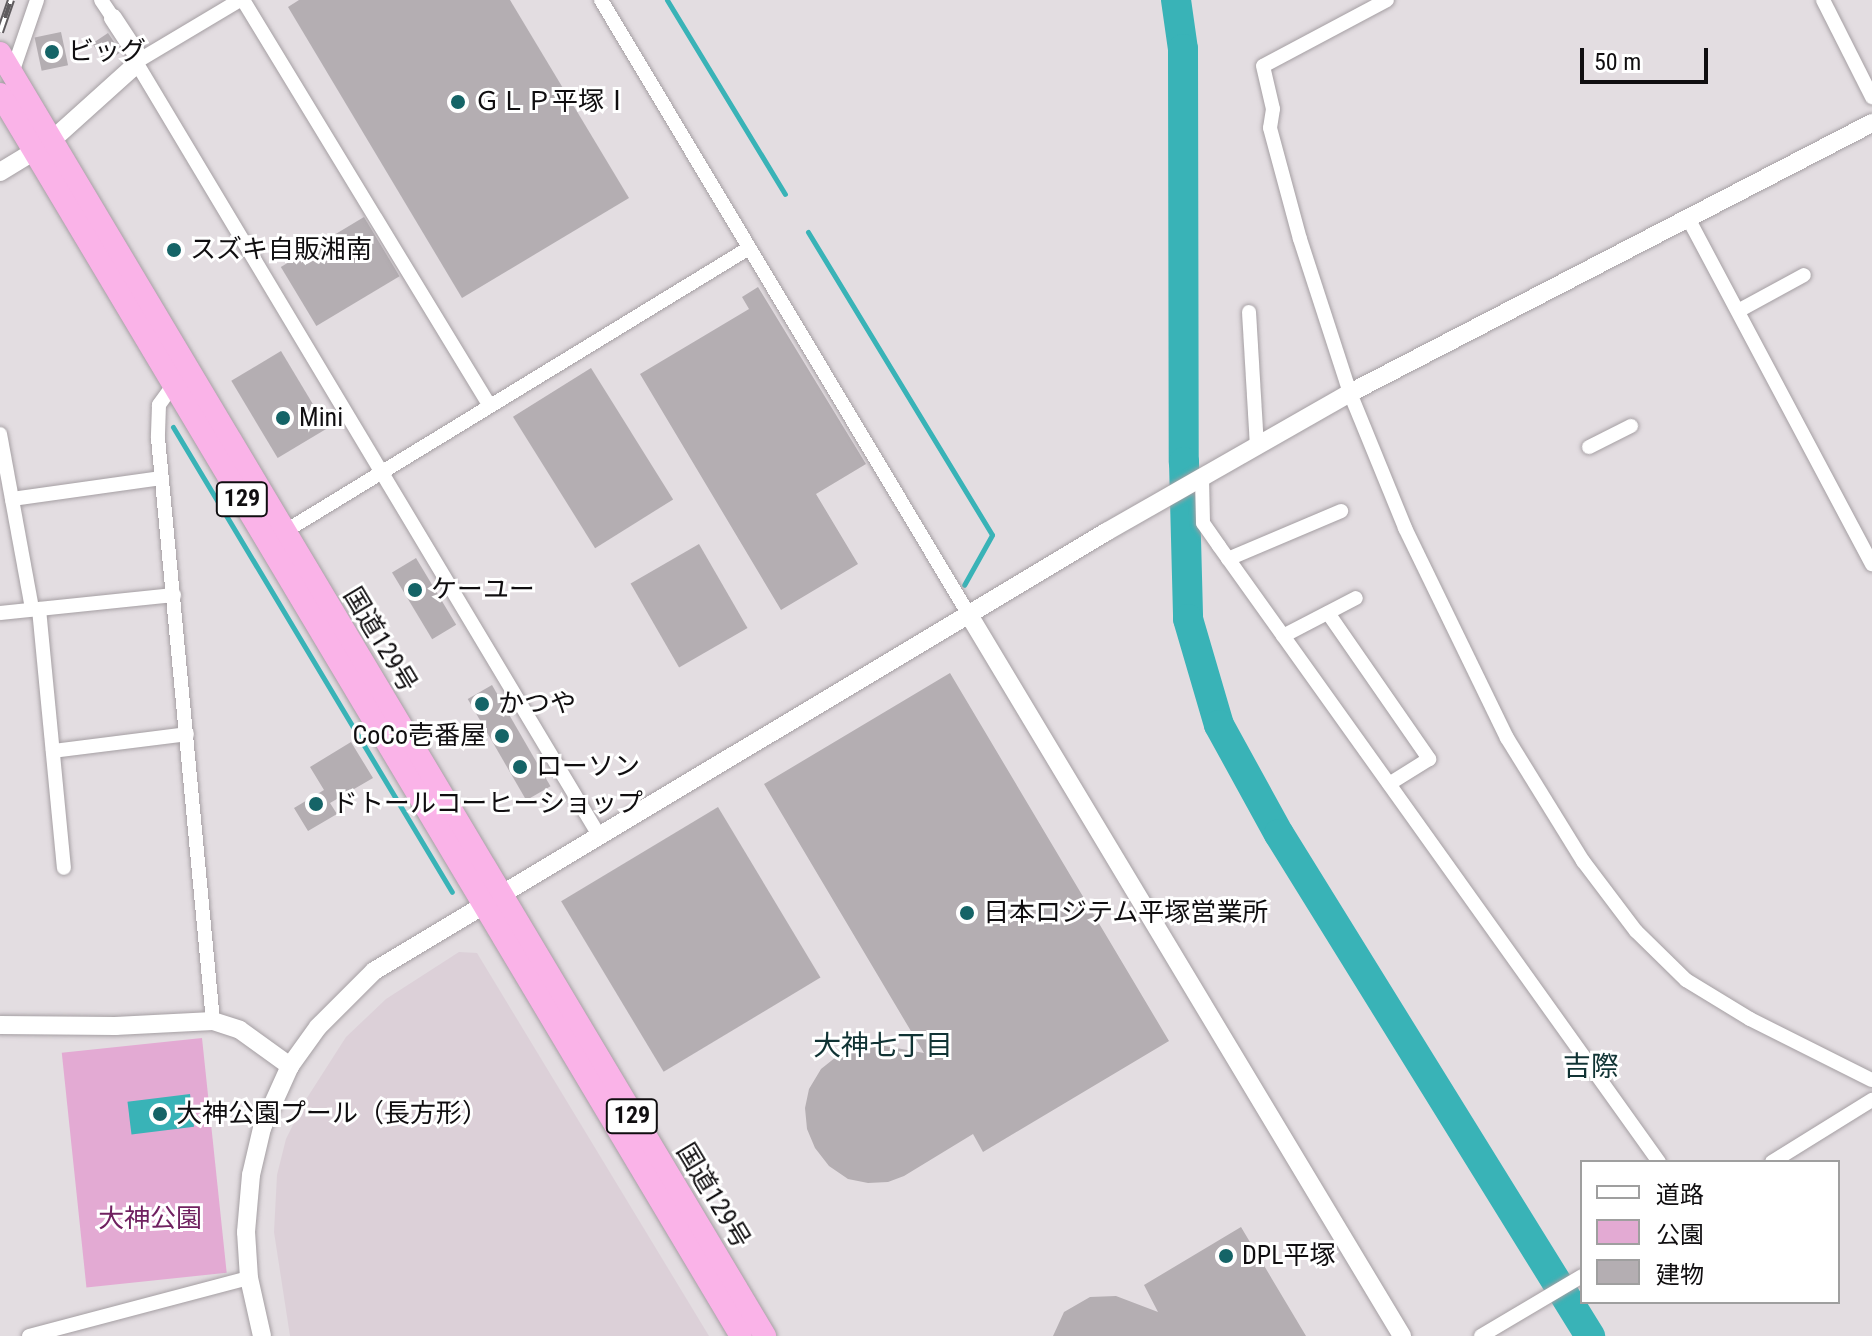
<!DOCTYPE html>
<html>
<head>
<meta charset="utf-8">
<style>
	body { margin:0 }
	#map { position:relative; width:1872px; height:1336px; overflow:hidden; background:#e3dde1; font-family:"Roboto Condensed","Noto Sans JP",sans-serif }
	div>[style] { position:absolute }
	.built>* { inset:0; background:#dcd0d8 }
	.green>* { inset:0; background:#e3aad3; transform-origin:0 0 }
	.water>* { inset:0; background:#39b3b7; transform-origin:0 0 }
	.stream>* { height:5px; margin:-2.5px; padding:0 2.5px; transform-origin:2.5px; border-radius:2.5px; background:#39b3b7 }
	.river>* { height:30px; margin:-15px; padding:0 15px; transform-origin:15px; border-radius:15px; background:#39b3b7 }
	.building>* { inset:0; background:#b4aeb2; transform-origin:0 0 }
	.roads { filter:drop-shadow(0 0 2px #a59fa3) drop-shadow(0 0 2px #a59fa3) }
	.minor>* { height:14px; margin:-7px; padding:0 7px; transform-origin:7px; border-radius:7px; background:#fff }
	.tertiary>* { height:18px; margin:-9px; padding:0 9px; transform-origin:9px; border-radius:9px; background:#fff }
	.trunk>* { height:22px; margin:-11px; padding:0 11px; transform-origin:11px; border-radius:11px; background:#fab3e8 }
	.rail>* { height:8px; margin-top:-4px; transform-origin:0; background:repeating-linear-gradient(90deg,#fff 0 15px,#5f5b5e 0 30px); box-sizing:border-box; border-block:2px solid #5f5b5e }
	.dots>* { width:22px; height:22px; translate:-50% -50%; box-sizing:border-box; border:4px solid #fff; border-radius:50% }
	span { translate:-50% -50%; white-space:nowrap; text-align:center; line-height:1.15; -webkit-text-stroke:6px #fff; paint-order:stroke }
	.shield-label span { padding:2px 6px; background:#fff; border:2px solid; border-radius:6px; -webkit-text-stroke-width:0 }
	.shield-label { font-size:24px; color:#100e10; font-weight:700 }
	.poi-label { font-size:26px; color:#100e10 }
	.left { translate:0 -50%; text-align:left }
	.right { translate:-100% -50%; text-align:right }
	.street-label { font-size:26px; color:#100e10 }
	.park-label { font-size:26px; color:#702160 }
	.neighbourhood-label { font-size:28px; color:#103334 }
	.legend { position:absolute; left:1580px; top:1160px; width:260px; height:144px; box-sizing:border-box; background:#fff; border:2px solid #9f9f9f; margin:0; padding:10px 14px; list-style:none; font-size:24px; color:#100e10 }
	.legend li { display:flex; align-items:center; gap:16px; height:40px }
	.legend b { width:40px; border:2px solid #9f9f9f }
	.scale { position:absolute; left:1580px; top:48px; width:128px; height:36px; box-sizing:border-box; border:4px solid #100e10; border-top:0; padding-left:10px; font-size:24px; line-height:28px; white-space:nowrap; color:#100e10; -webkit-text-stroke:6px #fff; paint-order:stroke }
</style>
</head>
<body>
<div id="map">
	<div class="built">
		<div style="clip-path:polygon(459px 952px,477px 953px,709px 1336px,290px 1336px,274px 1232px,277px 1175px,286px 1139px,305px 1101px,346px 1037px,386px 999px)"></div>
	</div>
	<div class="green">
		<div style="left:202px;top:1038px;width:236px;height:141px;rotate:84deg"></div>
	</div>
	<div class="water">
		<div style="left:190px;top:1094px;width:33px;height:63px;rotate:83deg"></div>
	</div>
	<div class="stream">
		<div style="left:667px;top:0;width:227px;rotate:58.7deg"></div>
		<div style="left:808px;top:232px;width:354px;rotate:58.7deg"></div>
		<div style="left:992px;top:535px;width:57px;rotate:119.2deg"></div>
		<div style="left:173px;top:427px;width:542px;rotate:59.04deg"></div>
	</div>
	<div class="river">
		<div style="left:1176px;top:0;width:49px;rotate:81.9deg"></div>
		<div style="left:1183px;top:49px;width:413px;rotate:89.9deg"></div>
		<div style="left:1184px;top:462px;width:157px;rotate:88.5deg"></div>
		<div style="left:1188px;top:619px;width:110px;rotate:73.7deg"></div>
		<div style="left:1219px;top:725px;width:124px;rotate:61.2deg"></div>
		<div style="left:1279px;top:834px;width:591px;rotate:58.22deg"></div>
	</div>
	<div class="building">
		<div style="clip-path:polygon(299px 0,510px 0,629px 198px,462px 298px,288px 7px)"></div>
		<div style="left:61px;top:32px;width:34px;height:27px;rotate:78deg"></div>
		<div style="left:108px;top:33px;width:23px;height:19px;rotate:56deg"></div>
		<div style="left:364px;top:217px;width:69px;height:97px;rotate:59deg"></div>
		<div style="clip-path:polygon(758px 287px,866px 464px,816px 494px,858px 564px,781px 610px,640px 374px,749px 309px,742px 297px)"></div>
		<div style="left:281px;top:351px;width:90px;height:58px;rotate:59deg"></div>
		<div style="left:591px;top:368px;width:155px;height:92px;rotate:58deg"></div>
		<div style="left:699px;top:544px;width:97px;height:79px;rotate:60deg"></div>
		<div style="left:416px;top:558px;width:78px;height:28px;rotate:59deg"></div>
		<div style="clip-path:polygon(950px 673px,1169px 1041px,983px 1152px,973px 1134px,904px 1176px,888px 1182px,868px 1183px,848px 1179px,829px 1166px,815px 1148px,807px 1129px,805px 1108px,809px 1089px,821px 1069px,846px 1049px,874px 1044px,924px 1053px,764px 784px)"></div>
		<div style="left:492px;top:685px;width:117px;height:28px;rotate:60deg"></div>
		<div style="clip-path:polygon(351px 742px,373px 778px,330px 803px,337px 814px,308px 831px,294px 808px,324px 790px,310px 767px)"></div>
		<div style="left:718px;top:807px;width:199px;height:183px;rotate:59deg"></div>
		<div style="clip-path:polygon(1241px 1227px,1306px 1336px,1053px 1336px,1064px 1312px,1090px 1297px,1116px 1296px,1158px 1312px,1144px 1285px)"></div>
	</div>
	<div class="roads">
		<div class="minor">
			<div style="left:101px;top:0;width:22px;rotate:56deg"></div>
			<div style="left:240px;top:0;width:121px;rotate:149.2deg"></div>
			<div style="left:136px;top:62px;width:903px;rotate:59.09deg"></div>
			<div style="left:243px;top:0;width:475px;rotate:58.7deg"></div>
			<div style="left:601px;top:0;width:717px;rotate:59.1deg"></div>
			<div style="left:1387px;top:0;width:140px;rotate:152deg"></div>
			<div style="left:1263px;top:66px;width:44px;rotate:76.9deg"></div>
			<div style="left:1273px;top:109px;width:19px;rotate:99deg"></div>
			<div style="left:1270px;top:128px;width:115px;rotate:74.9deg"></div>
			<div style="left:1300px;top:239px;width:162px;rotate:72deg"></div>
			<div style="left:1350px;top:393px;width:146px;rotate:67.8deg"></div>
			<div style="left:1405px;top:528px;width:233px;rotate:64.1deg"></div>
			<div style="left:1507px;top:738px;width:145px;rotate:58.3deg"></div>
			<div style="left:1583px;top:861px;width:88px;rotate:52.9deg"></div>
			<div style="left:1636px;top:931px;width:70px;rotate:44.4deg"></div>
			<div style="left:1686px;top:980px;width:75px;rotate:31.4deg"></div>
			<div style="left:1750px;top:1019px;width:136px;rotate:26.6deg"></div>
			<div style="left:1823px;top:0;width:109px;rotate:63.2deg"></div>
			<div style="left:12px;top:73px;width:77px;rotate:-71.1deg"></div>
			<div style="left:1689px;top:220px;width:390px;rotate:62deg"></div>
			<div style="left:1738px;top:311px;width:75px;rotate:-28.6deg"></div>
			<div style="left:1249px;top:312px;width:134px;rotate:86.6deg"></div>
			<div style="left:174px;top:384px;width:26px;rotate:126deg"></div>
			<div style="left:159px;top:405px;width:33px;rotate:92deg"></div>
			<div style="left:158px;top:438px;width:586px;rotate:84.61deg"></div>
			<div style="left:0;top:434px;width:178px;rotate:79.6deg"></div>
			<div style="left:1589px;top:447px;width:47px;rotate:-26.6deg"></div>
			<div style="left:1202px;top:478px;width:45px;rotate:88.7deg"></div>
			<div style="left:1203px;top:523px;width:28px;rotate:55deg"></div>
			<div style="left:1219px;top:546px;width:757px;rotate:54.46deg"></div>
			<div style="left:12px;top:499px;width:151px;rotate:-8deg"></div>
			<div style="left:284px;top:532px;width:545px;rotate:-31.41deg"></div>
			<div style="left:1228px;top:559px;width:123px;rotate:-23deg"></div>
			<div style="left:39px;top:609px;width:260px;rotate:84.5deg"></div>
			<div style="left:0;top:613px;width:175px;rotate:-5.9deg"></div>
			<div style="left:1328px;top:613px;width:178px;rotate:55.3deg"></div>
			<div style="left:1429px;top:759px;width:47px;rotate:148deg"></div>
			<div style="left:1283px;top:636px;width:82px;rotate:-27.5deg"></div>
			<div style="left:53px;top:751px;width:135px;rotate:-7.2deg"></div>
			<div style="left:1772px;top:1162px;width:118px;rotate:-31.8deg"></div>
			<div style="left:29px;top:1336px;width:228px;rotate:-14.8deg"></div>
			<div style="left:1481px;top:1336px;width:117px;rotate:-30.7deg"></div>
		</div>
		<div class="tertiary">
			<div style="left:0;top:172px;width:60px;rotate:-31.3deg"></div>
			<div style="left:51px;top:141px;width:108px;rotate:-42deg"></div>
			<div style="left:131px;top:69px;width:9px;rotate:-54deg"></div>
			<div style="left:136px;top:62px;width:9px;rotate:-90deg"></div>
			<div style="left:136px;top:53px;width:42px;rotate:-123.3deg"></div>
			<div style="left:969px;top:615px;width:841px;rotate:59.01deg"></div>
			<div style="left:0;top:1025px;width:115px;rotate:0.5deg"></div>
			<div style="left:115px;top:1026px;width:98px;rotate:-2.9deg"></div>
			<div style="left:213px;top:1021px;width:28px;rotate:18deg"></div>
			<div style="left:240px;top:1030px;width:62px;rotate:35.8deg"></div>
			<div style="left:262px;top:1336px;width:59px;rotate:-102.6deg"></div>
			<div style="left:249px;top:1278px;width:46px;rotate:-93.7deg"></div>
			<div style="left:246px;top:1232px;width:57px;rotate:-85deg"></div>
			<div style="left:251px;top:1175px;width:48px;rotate:-76.8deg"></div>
			<div style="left:262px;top:1128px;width:68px;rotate:-65.7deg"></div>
			<div style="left:290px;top:1066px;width:48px;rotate:-54.3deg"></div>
			<div style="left:318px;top:1027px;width:79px;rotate:-45deg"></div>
			<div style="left:374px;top:971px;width:854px;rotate:-30.95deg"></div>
			<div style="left:1106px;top:532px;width:281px;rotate:-29.7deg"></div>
			<div style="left:1350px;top:393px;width:588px;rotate:-27.35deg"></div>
		</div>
		<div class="trunk">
			<div style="left:0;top:53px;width:1494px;rotate:59.19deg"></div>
			<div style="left:0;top:94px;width:1446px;rotate:59.18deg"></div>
		</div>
	</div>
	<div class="rail">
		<div style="left:0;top:32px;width:34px;rotate:-71deg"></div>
	</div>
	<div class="dots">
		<div style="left:52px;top:52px;background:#156467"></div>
		<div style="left:458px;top:102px;background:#156467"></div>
		<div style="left:174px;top:250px;background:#156467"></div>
		<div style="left:283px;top:418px;background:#156467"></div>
		<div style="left:415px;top:590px;background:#156467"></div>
		<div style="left:482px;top:704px;background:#156467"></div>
		<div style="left:502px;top:736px;background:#156467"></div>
		<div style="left:520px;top:767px;background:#156467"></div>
		<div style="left:316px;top:804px;background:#156467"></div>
		<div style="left:967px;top:913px;background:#156467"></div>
		<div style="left:160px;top:1114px;background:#156467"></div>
		<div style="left:1226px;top:1256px;background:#156467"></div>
	</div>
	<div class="shield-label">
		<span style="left:242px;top:499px">129</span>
		<span style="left:632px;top:1116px">129</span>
	</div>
	<div class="poi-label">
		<span class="left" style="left:68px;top:52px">ビッグ</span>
		<span class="left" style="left:474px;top:102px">ＧＬＰ平塚Ⅰ</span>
		<span class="left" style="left:190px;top:250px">スズキ自販湘南</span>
		<span class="left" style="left:299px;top:418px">Mini</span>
		<span class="left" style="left:431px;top:590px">ケーユー</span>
		<span class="left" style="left:498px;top:704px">かつや</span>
		<span class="right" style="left:486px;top:736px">CoCo壱番屋</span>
		<span class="left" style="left:536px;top:767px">ローソン</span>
		<span class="left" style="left:332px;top:804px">ドトールコーヒーショップ</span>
		<span class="left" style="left:983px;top:913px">日本ロジテム平塚営業所</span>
		<span class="left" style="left:176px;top:1114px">大神公園プール（長方形）</span>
		<span class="left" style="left:1242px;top:1256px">DPL平塚</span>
	</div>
	<div class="street-label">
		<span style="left:380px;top:640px;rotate:59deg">国道129号</span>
		<span style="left:713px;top:1196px;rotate:59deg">国道129号</span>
	</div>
	<div class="park-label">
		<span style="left:150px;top:1219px">大神公園</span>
	</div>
	<div class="neighbourhood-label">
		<span style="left:883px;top:1046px">大神七丁目</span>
		<span style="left:1591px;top:1067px">吉際</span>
	</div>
	<ul class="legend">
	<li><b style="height:10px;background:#fff"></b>道路</li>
	<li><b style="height:22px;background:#e3aad3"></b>公園</li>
	<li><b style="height:22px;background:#b4aeb2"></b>建物</li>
	</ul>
	<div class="scale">50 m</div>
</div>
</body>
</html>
